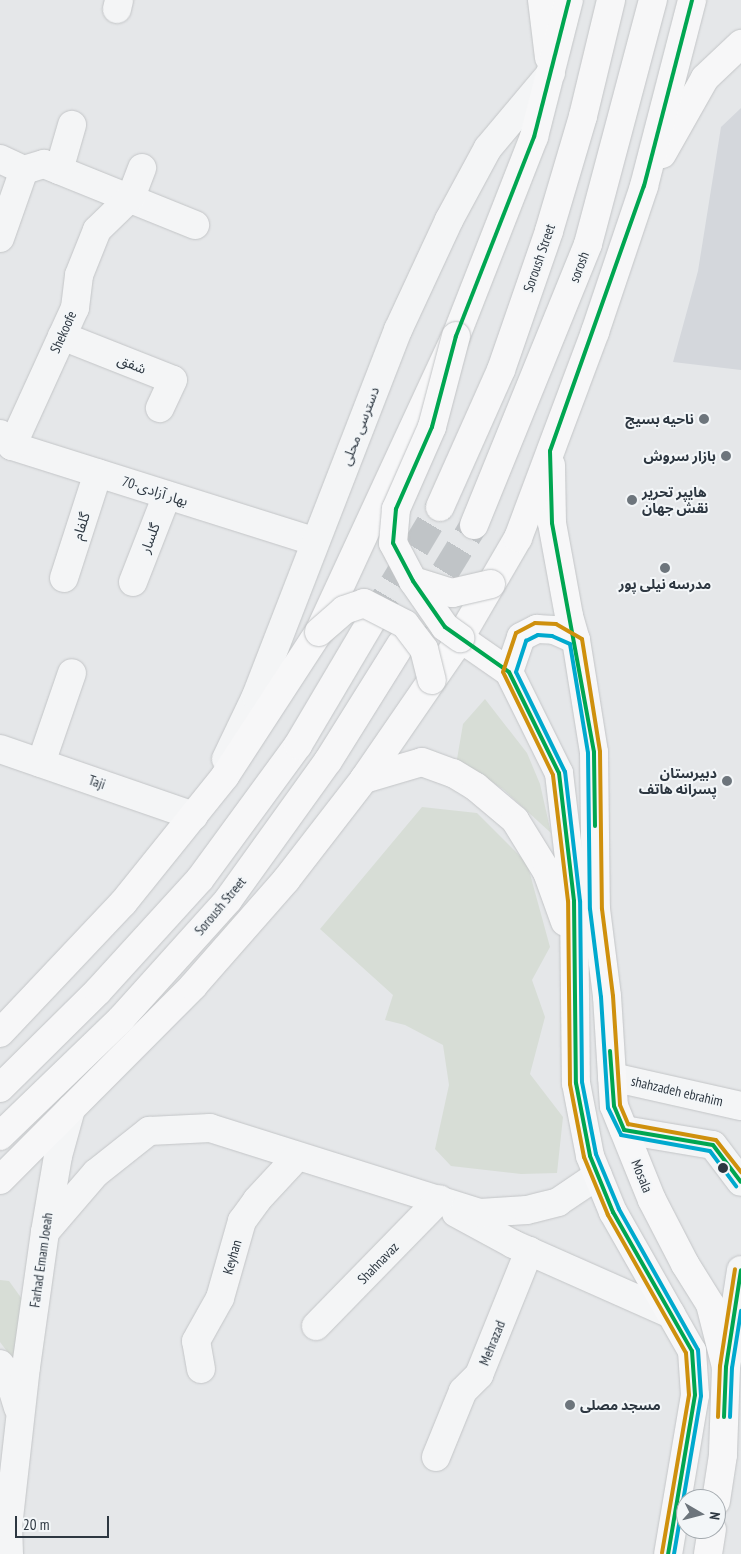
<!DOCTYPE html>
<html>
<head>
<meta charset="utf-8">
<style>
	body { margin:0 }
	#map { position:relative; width:741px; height:1554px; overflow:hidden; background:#e5e7e9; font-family:"PT Sans Narrow","Noto Sans Arabic",sans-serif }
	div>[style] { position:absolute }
	.built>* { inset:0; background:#d4d7dc }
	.green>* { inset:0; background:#d7ddd6 }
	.major-tunnel>* { height:28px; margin-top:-14px; transform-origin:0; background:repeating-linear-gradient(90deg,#c0c4c7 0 28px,transparent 0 42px) }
	.roads { filter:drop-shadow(0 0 1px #c3c5c7) drop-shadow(0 0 1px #c3c5c7) }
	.minor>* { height:28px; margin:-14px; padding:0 14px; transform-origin:14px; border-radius:14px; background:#f4f5f6 }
	.major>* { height:28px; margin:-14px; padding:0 14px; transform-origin:14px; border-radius:14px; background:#f7f7f8 }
	.bridges { filter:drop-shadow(0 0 1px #c2c4c6) drop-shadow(0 0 1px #c2c4c6) }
	.major-bridge>* { height:28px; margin:-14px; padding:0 14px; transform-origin:14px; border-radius:14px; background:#f7f7f8 }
	.bus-1>* { height:4px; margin:-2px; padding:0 2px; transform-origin:2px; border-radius:2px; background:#00a651 }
	.bus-2>* { height:4px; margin:-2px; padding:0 2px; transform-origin:2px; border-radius:2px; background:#00a9ce }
	.bus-3>* { height:4px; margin:-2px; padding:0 2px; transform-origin:2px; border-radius:2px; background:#cf900d }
	.dots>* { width:14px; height:14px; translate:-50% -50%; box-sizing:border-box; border:2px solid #f3f6f8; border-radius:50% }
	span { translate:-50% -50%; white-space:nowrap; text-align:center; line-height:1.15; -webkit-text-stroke:4px #f3f6f8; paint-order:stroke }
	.street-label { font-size:14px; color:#2d3741 }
	.poi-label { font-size:14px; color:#2d3741; font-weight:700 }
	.right { translate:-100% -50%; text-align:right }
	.left { translate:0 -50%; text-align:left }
	.north { position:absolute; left:676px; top:1489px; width:50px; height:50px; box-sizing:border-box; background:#f3f6f8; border:1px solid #a4aaaf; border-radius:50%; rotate:98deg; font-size:14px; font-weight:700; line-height:20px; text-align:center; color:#2d3741 }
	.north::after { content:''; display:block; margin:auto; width:18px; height:22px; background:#6d757c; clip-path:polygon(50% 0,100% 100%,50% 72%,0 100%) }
	.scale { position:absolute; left:15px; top:1516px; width:94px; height:22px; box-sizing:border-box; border:2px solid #2d3741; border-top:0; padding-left:6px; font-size:15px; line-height:18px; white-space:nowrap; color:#2d3741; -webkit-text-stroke:4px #f3f6f8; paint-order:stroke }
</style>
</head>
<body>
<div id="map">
	<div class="built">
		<div style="clip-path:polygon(741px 108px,741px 370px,673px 362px,698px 271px,721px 127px)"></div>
	</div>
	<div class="green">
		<div style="clip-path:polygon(485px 699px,527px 753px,540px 784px,551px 833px,504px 790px,457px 759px,463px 724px)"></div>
		<div style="clip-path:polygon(422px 807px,477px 813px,527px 863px,550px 947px,532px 980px,545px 1017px,530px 1074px,563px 1117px,557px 1173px,521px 1174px,451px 1166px,435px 1149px,449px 1085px,443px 1045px,405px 1025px,385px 1020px,393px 995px,320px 929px)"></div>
		<div style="clip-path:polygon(0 1280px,9px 1281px,22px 1299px,15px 1362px,0 1342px)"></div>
	</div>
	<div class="major-tunnel">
		<div style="left:372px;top:620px;width:132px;rotate:-59deg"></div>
		<div style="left:401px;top:644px;width:140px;rotate:-58.5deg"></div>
	</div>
	<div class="roads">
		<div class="minor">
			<div style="left:117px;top:9px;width:9px;rotate:-77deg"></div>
			<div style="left:0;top:159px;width:26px;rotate:25deg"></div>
			<div style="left:24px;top:170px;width:21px;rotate:-17deg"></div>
			<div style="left:44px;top:164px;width:163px;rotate:22deg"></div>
			<div style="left:59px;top:170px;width:47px;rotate:-73.9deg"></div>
			<div style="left:0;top:238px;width:72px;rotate:-70.6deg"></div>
			<div style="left:62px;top:336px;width:119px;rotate:21.6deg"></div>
			<div style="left:173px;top:380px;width:31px;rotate:115deg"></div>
			<div style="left:0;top:434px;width:17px;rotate:45deg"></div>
			<div style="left:12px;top:446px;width:317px;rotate:17.5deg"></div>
			<div style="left:12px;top:446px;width:152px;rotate:-65.5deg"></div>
			<div style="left:75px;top:308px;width:33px;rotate:-83deg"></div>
			<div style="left:79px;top:275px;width:48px;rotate:-68.2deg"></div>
			<div style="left:97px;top:230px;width:47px;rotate:-44.1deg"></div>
			<div style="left:131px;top:197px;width:31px;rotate:-69deg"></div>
			<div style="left:64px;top:578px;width:110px;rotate:-72.1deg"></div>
			<div style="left:133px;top:582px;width:93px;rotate:-68.7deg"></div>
			<div style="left:0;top:749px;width:205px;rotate:19.1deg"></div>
			<div style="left:226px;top:759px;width:70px;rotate:-64.5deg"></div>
			<div style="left:256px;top:696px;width:393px;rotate:-68.8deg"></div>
			<div style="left:398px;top:330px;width:121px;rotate:-65.1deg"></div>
			<div style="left:449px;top:220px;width:82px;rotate:-61.6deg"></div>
			<div style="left:488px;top:148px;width:98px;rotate:-50deg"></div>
			<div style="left:41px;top:763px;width:95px;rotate:-71deg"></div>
			<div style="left:612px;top:1077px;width:132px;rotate:12.7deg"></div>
			<div style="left:624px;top:1130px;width:90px;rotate:9.6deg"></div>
			<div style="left:713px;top:1145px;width:46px;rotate:52.9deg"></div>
			<div style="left:456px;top:1213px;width:65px;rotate:28.5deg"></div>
			<div style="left:513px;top:1244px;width:173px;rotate:23.9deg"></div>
			<div style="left:45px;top:1232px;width:78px;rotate:-49.2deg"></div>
			<div style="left:96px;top:1173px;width:68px;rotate:-38.4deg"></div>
			<div style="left:149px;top:1131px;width:61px;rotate:-2.8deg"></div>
			<div style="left:210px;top:1128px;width:283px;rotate:17.5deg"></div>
			<div style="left:480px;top:1213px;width:47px;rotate:-3.7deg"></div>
			<div style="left:527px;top:1210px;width:32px;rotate:-14deg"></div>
			<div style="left:558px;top:1202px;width:48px;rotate:-34deg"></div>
			<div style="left:316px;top:1326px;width:177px;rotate:-45.7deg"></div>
			<div style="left:0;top:1364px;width:14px;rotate:54deg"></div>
			<div style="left:8px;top:1375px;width:34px;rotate:73deg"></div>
			<div style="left:726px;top:1367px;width:98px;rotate:-81.2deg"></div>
			<div style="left:201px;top:1369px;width:28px;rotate:-100deg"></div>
			<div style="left:196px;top:1341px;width:49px;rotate:-60.8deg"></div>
			<div style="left:220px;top:1298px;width:80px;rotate:-74.1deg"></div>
			<div style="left:242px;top:1221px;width:26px;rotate:-54deg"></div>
			<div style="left:257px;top:1200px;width:59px;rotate:-47.1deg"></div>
			<div style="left:436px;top:1457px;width:71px;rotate:-67.8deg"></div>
			<div style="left:463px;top:1391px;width:23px;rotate:-45deg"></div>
			<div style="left:479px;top:1375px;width:134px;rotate:-68deg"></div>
			<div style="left:9px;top:1554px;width:27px;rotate:-92deg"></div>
			<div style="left:8px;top:1527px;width:161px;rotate:-83.6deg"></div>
			<div style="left:26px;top:1367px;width:136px;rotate:-82deg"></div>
			<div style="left:45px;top:1232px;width:77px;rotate:-80.3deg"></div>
			<div style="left:58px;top:1156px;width:49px;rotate:-74.5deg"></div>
		</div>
		<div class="major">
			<div style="left:542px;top:0;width:58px;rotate:83.1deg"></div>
			<div style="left:662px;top:154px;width:87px;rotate:-60.5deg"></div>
			<div style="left:705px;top:78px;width:50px;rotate:-43.4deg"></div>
			<div style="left:551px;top:465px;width:58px;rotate:89deg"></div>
			<div style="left:552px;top:523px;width:95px;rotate:79.6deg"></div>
			<div style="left:569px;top:616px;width:25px;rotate:74deg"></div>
			<div style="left:576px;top:640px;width:113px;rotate:80.9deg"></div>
			<div style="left:594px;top:752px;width:157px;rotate:89.3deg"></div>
			<div style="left:596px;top:909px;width:88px;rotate:82.8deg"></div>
			<div style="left:607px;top:996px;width:110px;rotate:86.4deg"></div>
			<div style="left:614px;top:1106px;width:101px;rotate:68deg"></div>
			<div style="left:652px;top:1200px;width:72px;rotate:62.7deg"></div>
			<div style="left:685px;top:1264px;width:47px;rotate:58deg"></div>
			<div style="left:710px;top:1304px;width:65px;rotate:75.7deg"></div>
			<div style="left:726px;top:1367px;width:88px;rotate:92deg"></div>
			<div style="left:723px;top:1455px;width:47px;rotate:98.7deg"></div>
			<div style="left:440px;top:507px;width:150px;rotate:-66deg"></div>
			<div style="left:501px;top:370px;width:147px;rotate:-70.9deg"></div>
			<div style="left:549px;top:231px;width:120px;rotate:-73.5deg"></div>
			<div style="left:583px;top:116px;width:119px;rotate:-76.4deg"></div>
			<div style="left:474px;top:525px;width:303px;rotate:-67.9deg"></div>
			<div style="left:588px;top:244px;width:253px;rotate:-75.1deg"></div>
			<div style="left:460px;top:638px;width:60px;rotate:34.8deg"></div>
			<div style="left:509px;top:672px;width:113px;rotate:63.7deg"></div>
			<div style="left:559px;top:773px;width:129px;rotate:83.3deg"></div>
			<div style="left:574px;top:901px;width:182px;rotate:89.4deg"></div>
			<div style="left:576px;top:1083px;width:74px;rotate:79.1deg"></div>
			<div style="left:590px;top:1156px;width:61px;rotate:67.7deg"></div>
			<div style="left:613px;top:1212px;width:160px;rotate:60.4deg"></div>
			<div style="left:692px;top:1351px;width:44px;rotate:86.1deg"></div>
			<div style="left:695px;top:1395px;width:161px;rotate:99.6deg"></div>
			<div style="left:509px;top:672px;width:37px;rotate:-71deg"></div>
			<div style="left:521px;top:637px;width:18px;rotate:-27deg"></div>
			<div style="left:537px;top:629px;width:17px;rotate:3deg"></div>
			<div style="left:554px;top:630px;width:24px;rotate:24deg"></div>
			<div style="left:364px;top:779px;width:60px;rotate:-16.3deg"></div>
			<div style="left:422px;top:762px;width:33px;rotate:20deg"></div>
			<div style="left:453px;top:773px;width:27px;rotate:31deg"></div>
			<div style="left:476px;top:787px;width:51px;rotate:40.2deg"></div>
			<div style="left:515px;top:820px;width:61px;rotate:58.4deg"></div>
			<div style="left:547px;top:872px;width:53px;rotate:70.2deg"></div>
			<div style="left:0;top:1033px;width:179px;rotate:-46.6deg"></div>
			<div style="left:123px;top:903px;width:163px;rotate:-51.2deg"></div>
			<div style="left:225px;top:776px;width:172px;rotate:-56.9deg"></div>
			<div style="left:319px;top:632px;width:326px;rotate:-65.2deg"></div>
			<div style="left:456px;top:336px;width:214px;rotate:-68.6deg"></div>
			<div style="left:534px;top:137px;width:141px;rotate:-75.7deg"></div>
			<div style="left:0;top:1088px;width:138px;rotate:-44.7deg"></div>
			<div style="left:98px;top:991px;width:151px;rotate:-47.7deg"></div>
			<div style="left:200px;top:879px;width:166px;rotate:-53.8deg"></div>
			<div style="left:298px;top:745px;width:145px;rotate:-59.4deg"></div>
			<div style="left:0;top:1136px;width:168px;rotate:-44deg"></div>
			<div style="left:121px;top:1019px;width:160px;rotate:-48deg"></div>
			<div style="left:228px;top:900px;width:171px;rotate:-54.3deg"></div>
			<div style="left:328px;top:761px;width:138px;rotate:-58deg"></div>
			<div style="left:0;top:1180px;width:274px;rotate:-45.1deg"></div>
			<div style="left:193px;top:986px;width:141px;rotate:-48.7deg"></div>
			<div style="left:286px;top:880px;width:128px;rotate:-52.3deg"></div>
			<div style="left:364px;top:779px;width:159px;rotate:-55.5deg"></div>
			<div style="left:454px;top:648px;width:127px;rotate:-59.8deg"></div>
			<div style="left:518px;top:538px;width:220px;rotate:-69.5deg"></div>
			<div style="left:595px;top:332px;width:154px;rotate:-71.4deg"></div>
			<div style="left:644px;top:186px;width:192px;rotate:-75.5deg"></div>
			<div style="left:708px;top:1554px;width:25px;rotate:-81deg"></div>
		</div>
	</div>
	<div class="bridges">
		<div class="major-bridge">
			<div style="left:456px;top:336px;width:94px;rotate:104.8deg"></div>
			<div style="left:432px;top:427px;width:90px;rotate:113.7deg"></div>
			<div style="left:396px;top:509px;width:34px;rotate:95deg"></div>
			<div style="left:393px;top:543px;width:43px;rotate:62.2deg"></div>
			<div style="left:413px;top:581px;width:56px;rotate:55.2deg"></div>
			<div style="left:445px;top:627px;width:19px;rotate:36deg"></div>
			<div style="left:413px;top:581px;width:41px;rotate:17.1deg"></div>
			<div style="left:452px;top:593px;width:40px;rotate:-13deg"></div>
			<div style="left:319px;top:632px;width:33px;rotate:-41deg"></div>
			<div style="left:344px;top:610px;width:21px;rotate:-19deg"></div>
			<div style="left:364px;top:603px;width:46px;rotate:27.1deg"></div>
			<div style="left:405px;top:624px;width:31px;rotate:53deg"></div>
			<div style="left:424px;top:649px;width:32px;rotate:76deg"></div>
		</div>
	</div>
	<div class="bus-1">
		<div style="left:569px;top:0;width:141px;rotate:104.3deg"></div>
		<div style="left:534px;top:137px;width:214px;rotate:111.4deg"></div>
		<div style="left:456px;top:336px;width:94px;rotate:104.8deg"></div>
		<div style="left:432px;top:427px;width:90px;rotate:113.7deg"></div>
		<div style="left:396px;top:509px;width:34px;rotate:95deg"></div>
		<div style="left:393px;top:543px;width:43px;rotate:62.2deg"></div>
		<div style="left:413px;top:581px;width:56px;rotate:55.2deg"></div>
		<div style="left:445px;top:627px;width:78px;rotate:35.1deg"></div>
		<div style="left:509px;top:672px;width:113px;rotate:63.7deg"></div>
		<div style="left:559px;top:773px;width:129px;rotate:83.3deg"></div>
		<div style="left:574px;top:901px;width:182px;rotate:89.4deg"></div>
		<div style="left:576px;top:1083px;width:74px;rotate:79.1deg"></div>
		<div style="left:590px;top:1156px;width:61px;rotate:67.7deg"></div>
		<div style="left:613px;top:1212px;width:160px;rotate:60.4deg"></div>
		<div style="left:692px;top:1351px;width:44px;rotate:86.1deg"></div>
		<div style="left:695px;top:1395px;width:161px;rotate:99.6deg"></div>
		<div style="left:595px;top:826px;width:74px;rotate:-90.8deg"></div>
		<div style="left:594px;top:752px;width:233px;rotate:-100.4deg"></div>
		<div style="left:552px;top:523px;width:72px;rotate:-91.6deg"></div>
		<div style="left:550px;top:451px;width:281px;rotate:-70.5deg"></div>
		<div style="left:644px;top:186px;width:192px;rotate:-75.5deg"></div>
		<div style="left:610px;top:1051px;width:55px;rotate:85.8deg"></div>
		<div style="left:614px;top:1106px;width:26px;rotate:67deg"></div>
		<div style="left:624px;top:1130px;width:90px;rotate:9.6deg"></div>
		<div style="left:713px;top:1145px;width:46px;rotate:52.9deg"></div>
		<div style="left:724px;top:1417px;width:50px;rotate:-87.7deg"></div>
		<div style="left:726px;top:1367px;width:98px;rotate:-81.2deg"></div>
	</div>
	<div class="bus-2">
		<div style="left:730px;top:1417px;width:49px;rotate:-87.7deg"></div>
		<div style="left:732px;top:1368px;width:58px;rotate:-81deg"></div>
		<div style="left:674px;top:1554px;width:160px;rotate:-80.3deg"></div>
		<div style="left:701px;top:1396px;width:46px;rotate:-93.7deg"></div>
		<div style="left:698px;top:1350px;width:162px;rotate:-119.3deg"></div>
		<div style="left:619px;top:1209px;width:60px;rotate:-112.7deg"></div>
		<div style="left:596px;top:1154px;width:73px;rotate:-101deg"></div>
		<div style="left:582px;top:1082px;width:181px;rotate:-90.6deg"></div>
		<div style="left:580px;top:901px;width:130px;rotate:-96.6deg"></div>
		<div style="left:565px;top:772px;width:111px;rotate:-116.1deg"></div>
		<div style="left:516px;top:672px;width:33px;rotate:-72deg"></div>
		<div style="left:526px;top:641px;width:13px;rotate:-27deg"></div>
		<div style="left:538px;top:635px;width:14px;rotate:4deg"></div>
		<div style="left:552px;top:636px;width:20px;rotate:24deg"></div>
		<div style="left:570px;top:644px;width:110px;rotate:80.6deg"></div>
		<div style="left:588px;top:753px;width:156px;rotate:89.3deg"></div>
		<div style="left:590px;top:909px;width:89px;rotate:82.9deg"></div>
		<div style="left:601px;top:997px;width:111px;rotate:86.4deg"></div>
		<div style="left:608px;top:1108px;width:30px;rotate:64deg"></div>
		<div style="left:621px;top:1135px;width:90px;rotate:10.2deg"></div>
		<div style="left:710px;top:1151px;width:44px;rotate:53.4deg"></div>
	</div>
	<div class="bus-3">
		<div style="left:718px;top:1417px;width:51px;rotate:-87.8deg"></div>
		<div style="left:720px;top:1366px;width:98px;rotate:-81.2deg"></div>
		<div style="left:662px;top:1553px;width:160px;rotate:-80.3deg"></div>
		<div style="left:689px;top:1395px;width:42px;rotate:-94.1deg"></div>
		<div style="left:686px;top:1353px;width:159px;rotate:-119.5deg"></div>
		<div style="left:608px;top:1215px;width:63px;rotate:-112.5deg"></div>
		<div style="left:584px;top:1157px;width:74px;rotate:-100.9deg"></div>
		<div style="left:570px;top:1084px;width:183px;rotate:-90.6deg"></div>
		<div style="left:568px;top:901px;width:127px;rotate:-96.8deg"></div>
		<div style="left:553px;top:775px;width:114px;rotate:-115.9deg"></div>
		<div style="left:503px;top:672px;width:41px;rotate:-71.6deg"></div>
		<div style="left:516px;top:633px;width:21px;rotate:-28deg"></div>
		<div style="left:535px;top:623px;width:21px;rotate:3deg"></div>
		<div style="left:556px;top:624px;width:30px;rotate:30deg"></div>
		<div style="left:582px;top:639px;width:114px;rotate:80.9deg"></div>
		<div style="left:600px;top:752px;width:157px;rotate:89.3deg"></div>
		<div style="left:602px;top:909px;width:88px;rotate:82.8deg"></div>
		<div style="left:613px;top:996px;width:109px;rotate:86.3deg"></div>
		<div style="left:620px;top:1105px;width:21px;rotate:67deg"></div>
		<div style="left:628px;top:1124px;width:89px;rotate:10.3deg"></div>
		<div style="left:716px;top:1140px;width:41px;rotate:52deg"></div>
	</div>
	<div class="dots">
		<div style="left:704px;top:419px;background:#6d757c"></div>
		<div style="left:726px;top:456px;background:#6d757c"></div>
		<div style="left:632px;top:500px;background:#6d757c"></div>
		<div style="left:665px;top:568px;background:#6d757c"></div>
		<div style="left:727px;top:781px;background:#6d757c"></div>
		<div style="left:723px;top:1168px;background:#2d3741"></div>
		<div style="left:570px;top:1405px;background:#6d757c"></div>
	</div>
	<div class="street-label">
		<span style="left:539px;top:258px;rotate:-71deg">Soroush Street</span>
		<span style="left:579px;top:267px;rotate:-69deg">sorosh</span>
		<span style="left:63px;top:332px;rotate:-66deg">Shekoofe</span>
		<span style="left:132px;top:364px;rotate:22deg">شفق</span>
		<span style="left:360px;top:426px;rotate:-69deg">دسترسی محلی</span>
		<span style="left:155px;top:491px;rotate:18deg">70-بهار آزادی</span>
		<span style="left:81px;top:526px;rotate:-72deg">گلفام</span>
		<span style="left:150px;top:538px;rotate:-69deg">گلسار</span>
		<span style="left:97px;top:782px;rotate:19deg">Taji</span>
		<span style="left:220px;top:906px;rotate:-50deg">Soroush Street</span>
		<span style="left:677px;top:1091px;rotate:13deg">shahzadeh ebrahim</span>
		<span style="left:642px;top:1176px;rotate:68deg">Mosala</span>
		<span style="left:232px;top:1257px;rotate:-74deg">Keyhan</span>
		<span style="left:41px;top:1260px;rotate:-82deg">Farhad Emam Joeah</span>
		<span style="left:378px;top:1263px;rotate:-46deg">Shahnavaz</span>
		<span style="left:492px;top:1343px;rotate:-68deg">Mehrazad</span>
	</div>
	<div class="poi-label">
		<span class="right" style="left:694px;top:419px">ناحیه بسیج</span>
		<span class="right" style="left:716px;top:456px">بازار سروش</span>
		<span class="left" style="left:642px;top:500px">هایپر تحریر<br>نقش جهان</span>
		<span style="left:665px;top:584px">مدرسه نیلی پور</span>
		<span class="right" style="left:717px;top:781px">دبیرستان<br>پسرانه هاتف</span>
		<span class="left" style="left:580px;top:1405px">مسجد مصلی</span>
	</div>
	<div class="north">N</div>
	<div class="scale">20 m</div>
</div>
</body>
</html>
